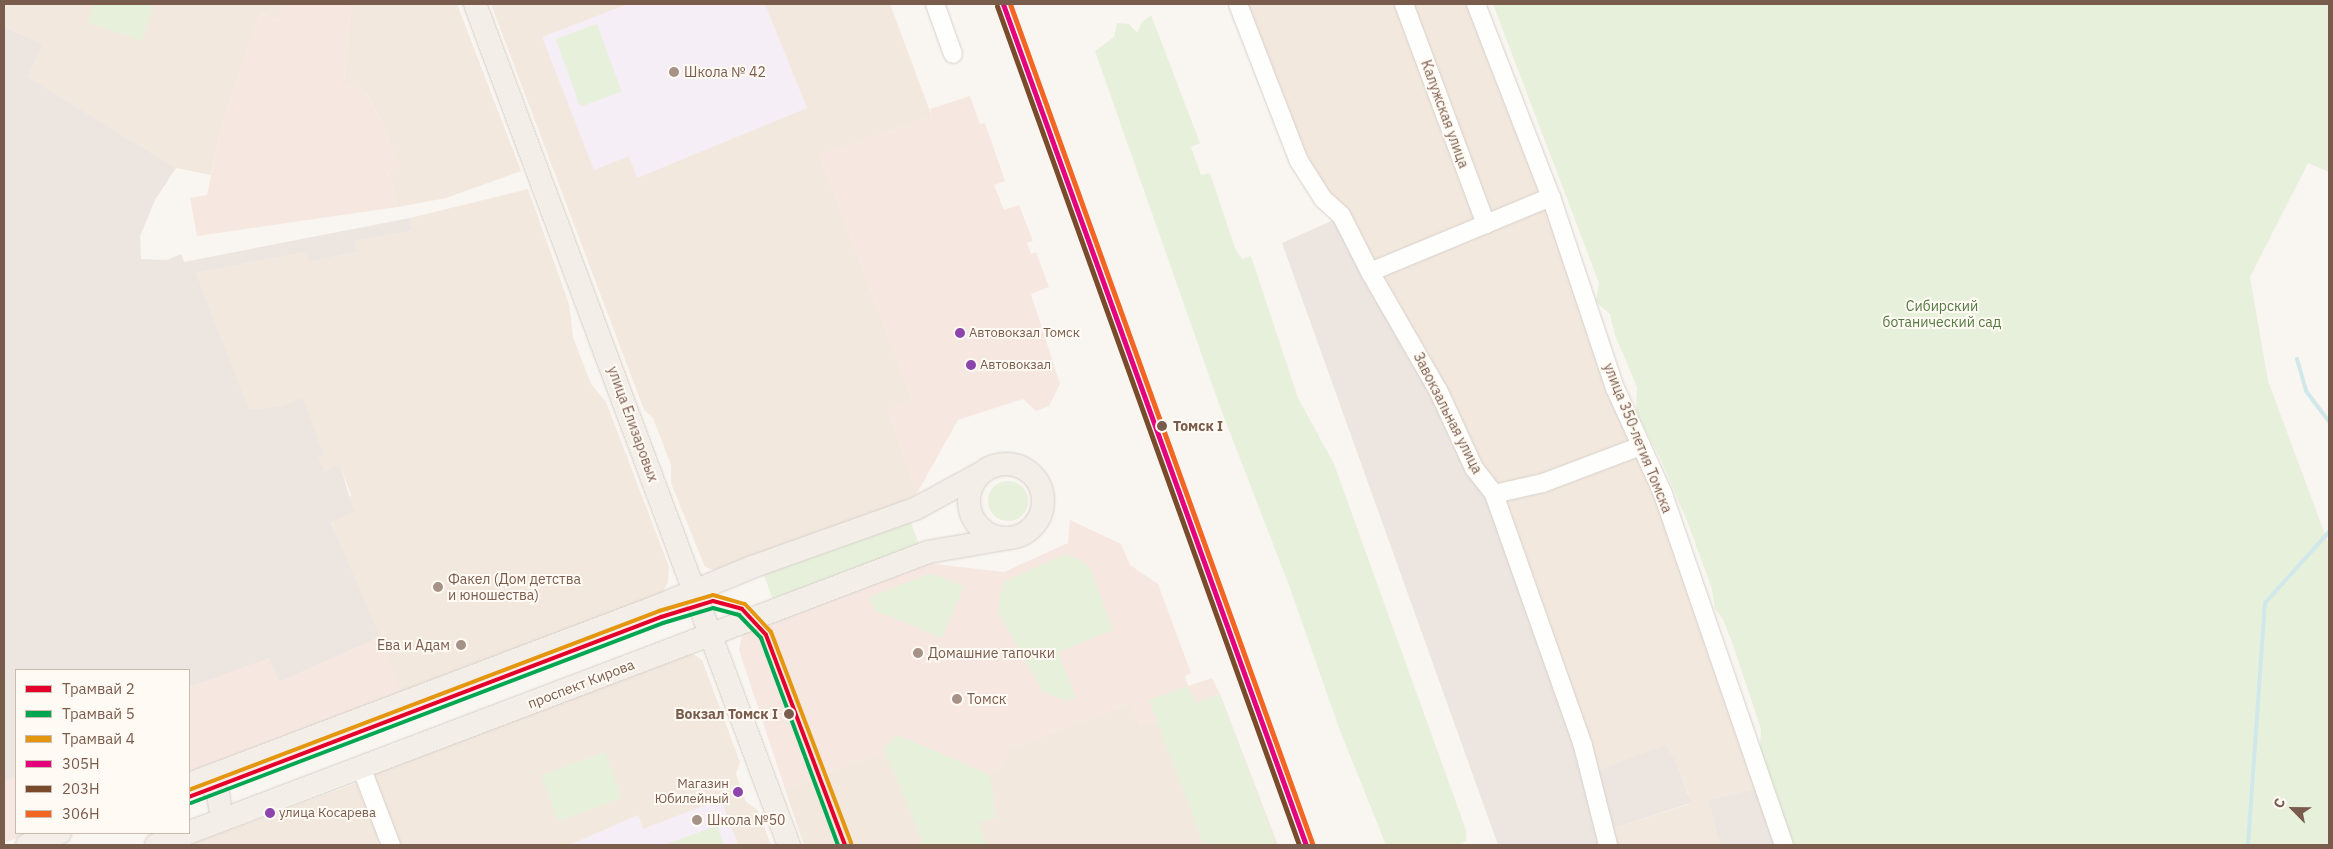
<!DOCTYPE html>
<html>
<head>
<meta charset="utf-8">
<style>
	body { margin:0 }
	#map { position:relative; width:2333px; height:849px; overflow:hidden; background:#f9f5f0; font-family:"IBM Plex Sans",sans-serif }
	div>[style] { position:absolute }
	.residential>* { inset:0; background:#f2e8de }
	.commercial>* { inset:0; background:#f6e8e1 }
	.industrial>* { inset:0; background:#ede5e0 }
	.education>* { inset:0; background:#f6eef6 }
	.green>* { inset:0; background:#e7f0db; transform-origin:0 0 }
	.round { border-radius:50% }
	.stream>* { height:4px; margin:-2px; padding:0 2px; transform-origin:2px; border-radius:2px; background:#d0e8ea }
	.roads { filter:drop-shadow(0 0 1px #d7d1cb) drop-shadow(0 0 1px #d7d1cb) }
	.minor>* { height:18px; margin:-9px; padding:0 9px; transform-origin:9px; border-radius:9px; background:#fefefd }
	.major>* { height:22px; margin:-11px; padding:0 11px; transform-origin:11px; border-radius:11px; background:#f3eee8 }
	.major>.ring { margin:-11px; padding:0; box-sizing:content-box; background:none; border:22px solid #f3eee8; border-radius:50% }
	.rail-1>* { height:5px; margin:-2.5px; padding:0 2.5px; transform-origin:2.5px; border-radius:2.5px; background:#e5007d }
	.rail-2>* { height:5px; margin:-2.5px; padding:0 2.5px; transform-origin:2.5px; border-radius:2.5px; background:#7a4b2a }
	.rail-3>* { height:5px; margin:-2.5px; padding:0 2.5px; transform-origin:2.5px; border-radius:2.5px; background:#f26522 }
	.tram-1>* { height:4px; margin:-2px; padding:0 2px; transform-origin:2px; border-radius:2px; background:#e4002b }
	.tram-2>* { height:4px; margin:-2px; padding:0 2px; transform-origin:2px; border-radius:2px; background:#00a651 }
	.tram-3>* { height:4px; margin:-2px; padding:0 2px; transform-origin:2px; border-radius:2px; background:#e4960f }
	.dots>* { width:14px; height:14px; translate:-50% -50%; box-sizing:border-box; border:2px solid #fffaf3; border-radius:50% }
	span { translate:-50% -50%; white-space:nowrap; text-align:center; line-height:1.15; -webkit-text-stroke:4px #fffaf3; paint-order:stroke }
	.bus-label { font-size:13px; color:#7a5c4d }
	.left { translate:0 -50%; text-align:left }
	.right { translate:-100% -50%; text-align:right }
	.poi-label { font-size:14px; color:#7a5c4d }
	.street-label { font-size:14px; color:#7a5c4d }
	.park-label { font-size:14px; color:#537a41 }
	.stop-label { font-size:14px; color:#7a5c4d; font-weight:700 }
	.frame { position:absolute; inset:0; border:5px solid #7a5c4d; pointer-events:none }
	.legend { position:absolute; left:15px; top:669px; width:175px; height:165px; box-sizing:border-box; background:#fffaf3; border:1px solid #cabbb1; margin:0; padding:6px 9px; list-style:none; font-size:15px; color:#7a5c4d }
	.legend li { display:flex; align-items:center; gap:10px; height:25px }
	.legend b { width:25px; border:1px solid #cabbb1 }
	.north { position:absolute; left:2268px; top:784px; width:50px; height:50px; -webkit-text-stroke:4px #fffaf3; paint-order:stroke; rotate:293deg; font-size:14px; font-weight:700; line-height:20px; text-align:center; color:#7a5c4d }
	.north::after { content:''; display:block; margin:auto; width:18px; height:22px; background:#7a5c4d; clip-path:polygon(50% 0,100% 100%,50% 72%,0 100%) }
</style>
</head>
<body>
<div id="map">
	<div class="residential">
		<div style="clip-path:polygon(4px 4px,285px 4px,279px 20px,261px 13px,223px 121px,211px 175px,176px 168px,28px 77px,43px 44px,4px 27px)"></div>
		<div style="clip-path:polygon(351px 4px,457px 4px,521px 171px,446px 198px,398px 207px,388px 172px,400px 167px,381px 122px,366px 92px,344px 83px)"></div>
		<div style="clip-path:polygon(491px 4px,890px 4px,932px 117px,820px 155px,913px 401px,888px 410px,917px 493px,899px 508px,717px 571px,705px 567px,671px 483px,671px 465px,653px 418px,644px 410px)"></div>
		<div style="clip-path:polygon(1246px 4px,1398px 4px,1481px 221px,1373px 266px,1306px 160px)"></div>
		<div style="clip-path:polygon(1409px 4px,1471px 4px,1545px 195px,1488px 219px)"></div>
		<div style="clip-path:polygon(528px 189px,569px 304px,573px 337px,591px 384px,606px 402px,669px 567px,668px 582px,661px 595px,401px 694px,331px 521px,351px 495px,340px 466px,324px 471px,319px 457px,324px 455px,303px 399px,284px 406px,249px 411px,196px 273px,306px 252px,309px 262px,357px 252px,355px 241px,413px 231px,410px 218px)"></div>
		<div style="clip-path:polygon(1547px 203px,1631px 442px,1542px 478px,1496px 486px,1479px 463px,1378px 272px)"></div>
		<div style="clip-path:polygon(1637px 451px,1658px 496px,1758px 788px,1708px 800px,1720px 845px,1615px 845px,1611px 829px,1690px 804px,1688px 793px,1678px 767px,1672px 760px,1614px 765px,1596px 771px,1501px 498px)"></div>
		<div style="clip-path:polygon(692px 653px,702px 660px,740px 762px,736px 774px,746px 802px,758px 810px,771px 845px,401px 845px,373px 774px)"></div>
		<div style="clip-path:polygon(1220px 694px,1278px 845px,804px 845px,785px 789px,877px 754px,898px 735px,990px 775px,999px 770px,1009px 749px,1131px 703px,1140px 726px)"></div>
		<div style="clip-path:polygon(357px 783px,381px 845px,188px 845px)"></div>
	</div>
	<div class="commercial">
		<div style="clip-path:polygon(285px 4px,351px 4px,344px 83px,366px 92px,381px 122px,400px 167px,388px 173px,398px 207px,197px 236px,190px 198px,207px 195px,223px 121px,261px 13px,279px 20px)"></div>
		<div style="clip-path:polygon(970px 96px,980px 124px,985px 123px,1005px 181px,994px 185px,1004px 210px,1019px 205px,1033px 241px,1027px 243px,1031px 254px,1036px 252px,1049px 287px,1031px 294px,1060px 384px,1049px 406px,1036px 411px,1023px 399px,958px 420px,917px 493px,888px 410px,913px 401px,820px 155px,932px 117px,930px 109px)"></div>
		<div style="clip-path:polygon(1070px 520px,1121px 544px,1130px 565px,1158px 584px,1191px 673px,1185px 676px,1188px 686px,1212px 678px,1220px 694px,1140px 726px,1131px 703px,1009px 749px,999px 771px,990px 775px,898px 735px,877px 754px,785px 789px,739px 650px,742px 635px,748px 630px,926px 563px,1004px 572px,1068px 543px)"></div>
		<div style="clip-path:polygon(380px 637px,401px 694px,189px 773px,189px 687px,270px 657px,279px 682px)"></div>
		<div style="clip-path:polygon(16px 777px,16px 833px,30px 833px,4px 843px,4px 782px)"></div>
	</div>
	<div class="industrial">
		<div style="clip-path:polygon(4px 27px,43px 44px,28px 77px,176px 168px,155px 200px,140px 236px,141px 259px,167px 260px,181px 254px,184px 262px,410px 218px,413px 231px,355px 241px,357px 252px,309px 262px,306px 252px,196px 273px,249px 410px,284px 406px,303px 398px,324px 455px,319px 457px,324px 471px,340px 465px,354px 512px,331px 522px,380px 637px,279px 682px,269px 658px,189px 687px,189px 670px,16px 670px,16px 777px,4px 782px)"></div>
		<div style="clip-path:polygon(1338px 218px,1490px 496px,1578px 744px,1601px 845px,1498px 845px,1282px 243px)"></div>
		<div style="clip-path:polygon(1666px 745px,1678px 767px,1691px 803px,1611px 829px,1596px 771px)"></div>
		<div style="clip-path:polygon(1758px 788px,1775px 845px,1720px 845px,1708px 800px)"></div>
	</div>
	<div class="education">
		<div style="clip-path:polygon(628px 4px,765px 4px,807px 108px,637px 178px,629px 156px,594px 170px,542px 37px)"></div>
		<div style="clip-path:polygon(721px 799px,738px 845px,569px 845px,638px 815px,643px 829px)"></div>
	</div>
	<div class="green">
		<div style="clip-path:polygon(94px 4px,154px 4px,142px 41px,88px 23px)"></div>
		<div style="clip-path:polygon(1493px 4px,2329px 4px,2329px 172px,2308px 163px,2250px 277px,2268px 381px,2329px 545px,2329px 845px,1794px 845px,1760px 751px,1761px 729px,1733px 645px,1723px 619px,1715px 609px,1712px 589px,1687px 521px,1661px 460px,1636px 412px,1637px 387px,1615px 335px,1610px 314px,1596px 302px,1599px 283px)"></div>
		<div style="clip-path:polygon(1151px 15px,1200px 143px,1191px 147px,1201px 175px,1210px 173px,1235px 248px,1242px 259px,1251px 256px,1298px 398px,1334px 464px,1466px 830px,1466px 841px,1458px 845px,1386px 845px,1339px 728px,1290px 588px,1219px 404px,1095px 51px,1114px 37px,1117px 23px,1129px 24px,1137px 33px,1142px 22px)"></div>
		<div style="left:597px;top:24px;width:72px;height:44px;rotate:70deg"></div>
		<div class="round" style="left:988px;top:481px;width:40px;height:40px"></div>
		<div style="left:910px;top:520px;width:27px;height:156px;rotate:70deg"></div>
		<div style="clip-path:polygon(1063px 555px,1077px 558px,1090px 567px,1113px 630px,1058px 652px,1076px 698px,1067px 701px,1043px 692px,998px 611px,1003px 582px)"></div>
		<div style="clip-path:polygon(931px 573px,964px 586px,942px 638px,874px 610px,870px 597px)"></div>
		<div style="clip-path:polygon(1188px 686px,1196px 703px,1220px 694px,1276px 845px,1204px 845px,1149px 700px)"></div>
		<div style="clip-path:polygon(898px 735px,990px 775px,996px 817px,978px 823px,987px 845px,924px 845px,884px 748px)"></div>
		<div style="left:605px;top:752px;width:49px;height:68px;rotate:70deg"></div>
		<div style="clip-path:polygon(717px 826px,724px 845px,664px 845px,716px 826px)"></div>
	</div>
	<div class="stream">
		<div style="left:2297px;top:359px;width:33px;rotate:74deg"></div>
		<div style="left:2306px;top:391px;width:39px;rotate:53deg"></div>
		<div style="left:2248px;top:845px;width:243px;rotate:-86deg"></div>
		<div style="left:2265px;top:603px;width:96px;rotate:-48deg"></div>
	</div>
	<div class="roads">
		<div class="minor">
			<div style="left:935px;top:4px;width:53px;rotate:70.2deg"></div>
			<div style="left:1238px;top:4px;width:168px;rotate:68.8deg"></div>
			<div style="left:1299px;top:161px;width:45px;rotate:57.7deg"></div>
			<div style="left:1323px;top:199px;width:24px;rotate:42deg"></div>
			<div style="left:1341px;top:215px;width:64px;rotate:63deg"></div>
			<div style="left:1370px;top:272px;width:138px;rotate:60.1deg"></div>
			<div style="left:1439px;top:392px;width:84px;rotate:65.3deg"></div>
			<div style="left:1474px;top:468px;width:33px;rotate:52deg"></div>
			<div style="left:1494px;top:494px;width:267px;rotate:70.5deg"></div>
			<div style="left:1583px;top:746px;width:102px;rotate:75.8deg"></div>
			<div style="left:1404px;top:4px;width:235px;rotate:69.6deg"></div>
			<div style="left:1476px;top:4px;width:207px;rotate:68.8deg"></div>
			<div style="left:1551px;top:197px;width:201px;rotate:71.5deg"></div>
			<div style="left:1615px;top:388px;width:116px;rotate:65.6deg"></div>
			<div style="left:1663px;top:494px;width:371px;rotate:71deg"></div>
			<div style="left:1370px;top:272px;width:196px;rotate:-22.5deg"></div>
			<div style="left:1494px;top:494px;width:50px;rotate:-12.7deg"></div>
			<div style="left:1543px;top:483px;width:105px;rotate:-20.7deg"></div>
			<div style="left:361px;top:767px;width:84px;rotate:69deg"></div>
		</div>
		<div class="major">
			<div style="left:475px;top:4px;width:898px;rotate:69.53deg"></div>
			<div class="ring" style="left:969px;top:464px;width:52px;height:52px"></div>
			<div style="left:205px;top:778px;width:21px;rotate:51deg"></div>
			<div style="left:218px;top:794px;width:26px;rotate:81deg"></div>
			<div style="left:189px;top:784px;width:502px;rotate:-20.78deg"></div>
			<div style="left:658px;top:606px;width:102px;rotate:-22.5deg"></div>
			<div style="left:752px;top:567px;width:173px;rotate:-19.6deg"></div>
			<div style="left:915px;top:509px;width:77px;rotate:-28.6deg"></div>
			<div style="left:27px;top:845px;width:35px;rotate:-20deg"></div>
			<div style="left:156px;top:845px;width:826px;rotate:-20.78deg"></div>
			<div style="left:928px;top:552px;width:82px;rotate:-9.8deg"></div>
		</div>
	</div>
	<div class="rail-1">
		<div style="left:1003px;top:4px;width:894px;rotate:70.19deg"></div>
	</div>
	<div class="rail-2">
		<div style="left:997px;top:6px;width:892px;rotate:70.2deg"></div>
	</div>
	<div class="rail-3">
		<div style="left:1010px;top:4px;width:892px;rotate:70.2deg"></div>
	</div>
	<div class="tram-1">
		<div style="left:189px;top:797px;width:505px;rotate:-20.87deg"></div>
		<div style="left:661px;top:617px;width:54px;rotate:-17.1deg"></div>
		<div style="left:713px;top:601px;width:30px;rotate:15deg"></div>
		<div style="left:742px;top:609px;width:35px;rotate:47deg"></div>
		<div style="left:766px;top:635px;width:224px;rotate:69.4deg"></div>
	</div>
	<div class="tram-2">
		<div style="left:191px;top:803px;width:505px;rotate:-20.87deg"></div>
		<div style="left:663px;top:623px;width:52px;rotate:-16.7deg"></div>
		<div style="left:713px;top:608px;width:27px;rotate:15deg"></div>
		<div style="left:739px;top:615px;width:32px;rotate:46deg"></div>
		<div style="left:761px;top:638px;width:221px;rotate:69.6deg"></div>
	</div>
	<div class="tram-3">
		<div style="left:189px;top:790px;width:503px;rotate:-20.85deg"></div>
		<div style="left:659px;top:611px;width:56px;rotate:-16.5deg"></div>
		<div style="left:713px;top:595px;width:33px;rotate:16deg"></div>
		<div style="left:745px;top:604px;width:38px;rotate:47deg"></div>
		<div style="left:771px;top:632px;width:226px;rotate:69.2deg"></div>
	</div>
	<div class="dots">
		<div style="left:674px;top:72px;background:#a69286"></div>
		<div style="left:960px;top:333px;background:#8e44ad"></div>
		<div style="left:971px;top:365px;background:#8e44ad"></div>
		<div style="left:1162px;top:426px;background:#7a5c4d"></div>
		<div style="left:438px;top:587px;background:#a69286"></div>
		<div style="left:461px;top:645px;background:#a69286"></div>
		<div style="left:918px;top:653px;background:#a69286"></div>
		<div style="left:957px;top:699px;background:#a69286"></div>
		<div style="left:789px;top:714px;background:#7a5c4d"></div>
		<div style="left:738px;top:792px;background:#8e44ad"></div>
		<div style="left:270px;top:813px;background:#8e44ad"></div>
		<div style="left:697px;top:820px;background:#a69286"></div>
	</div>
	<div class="bus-label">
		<span class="left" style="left:969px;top:333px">Автовокзал Томск</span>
		<span class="left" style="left:980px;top:365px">Автовокзал</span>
		<span class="right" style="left:729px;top:792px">Магазин<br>Юбилейный</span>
		<span class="left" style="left:279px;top:813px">улица Косарева</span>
	</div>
	<div class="poi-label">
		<span class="left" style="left:684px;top:72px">Школа № 42</span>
		<span class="left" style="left:448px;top:587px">Факел (Дом детства<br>и юношества)</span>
		<span class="right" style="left:450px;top:645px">Ева и Адам</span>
		<span class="left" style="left:928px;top:653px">Домашние тапочки</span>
		<span class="left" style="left:967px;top:699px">Томск</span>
		<span class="left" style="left:707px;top:820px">Школа №50</span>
	</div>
	<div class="street-label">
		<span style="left:1445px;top:114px;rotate:70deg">Калужская улица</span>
		<span style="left:1448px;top:413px;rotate:63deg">Завокзальная улица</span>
		<span style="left:633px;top:424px;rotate:70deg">улица Елизаровых</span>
		<span style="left:1638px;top:438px;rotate:68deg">улица 350-летия Томска</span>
		<span style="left:581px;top:684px;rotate:-21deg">проспект Кирова</span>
	</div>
	<div class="park-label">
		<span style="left:1942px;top:314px">Сибирский<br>ботанический сад</span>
	</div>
	<div class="stop-label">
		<span class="left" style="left:1173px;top:426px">Томск I</span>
		<span class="right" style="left:778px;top:714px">Вокзал Томск I</span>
	</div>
	<div class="frame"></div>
	<ul class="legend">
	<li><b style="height:6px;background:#e4002b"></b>Трамвай 2</li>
	<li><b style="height:6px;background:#00a651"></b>Трамвай 5</li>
	<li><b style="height:6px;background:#e4960f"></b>Трамвай 4</li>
	<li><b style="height:6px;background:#e5007d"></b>305Н</li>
	<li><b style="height:6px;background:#7a4b2a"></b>203Н</li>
	<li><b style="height:6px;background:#f26522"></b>306Н</li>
	</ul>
	<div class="north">С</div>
</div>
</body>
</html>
